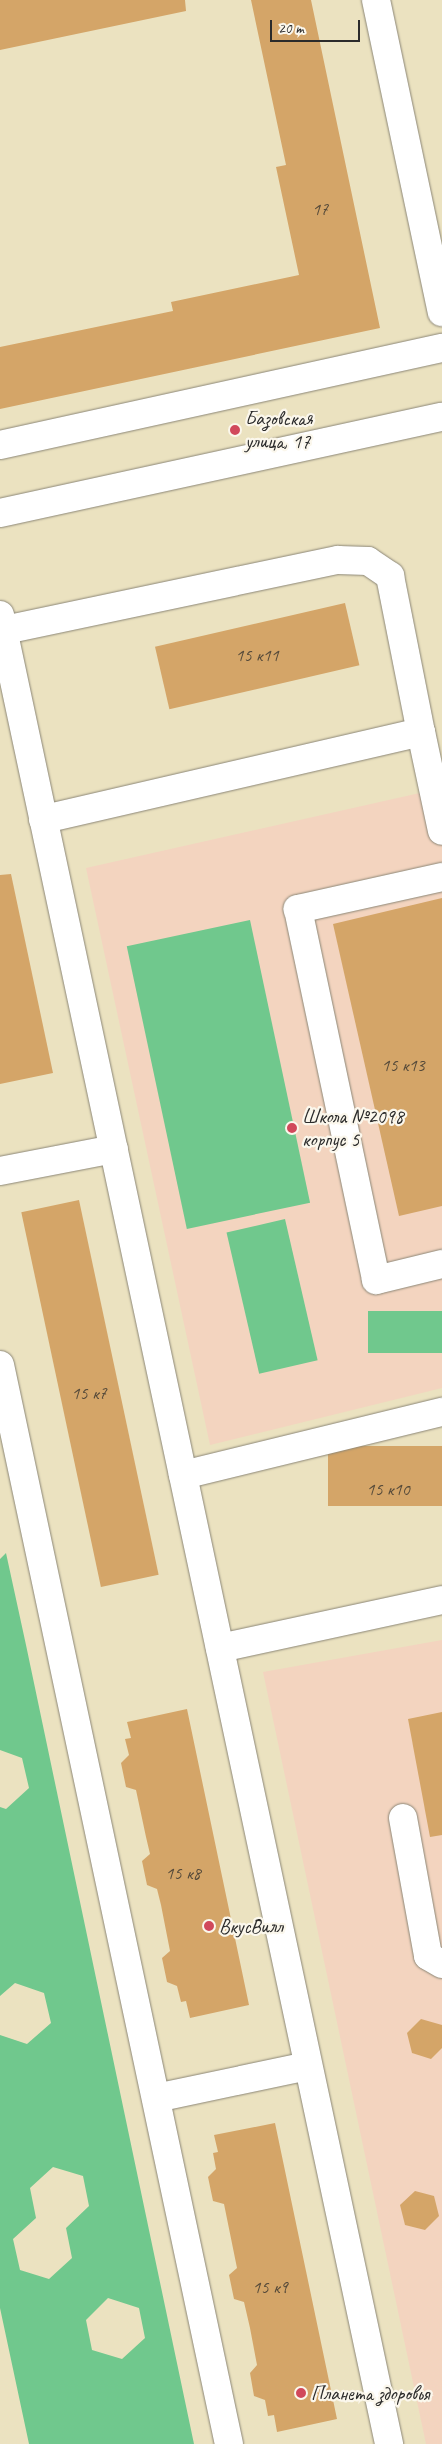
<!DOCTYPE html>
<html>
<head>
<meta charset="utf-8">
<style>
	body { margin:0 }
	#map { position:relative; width:442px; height:2444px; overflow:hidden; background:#ebe2c0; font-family:Caveat,sans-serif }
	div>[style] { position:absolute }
	.built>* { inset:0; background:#f3d4bf }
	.green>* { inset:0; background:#70c88d; transform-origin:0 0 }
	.building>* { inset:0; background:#d4a568; transform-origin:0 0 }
	.roads { filter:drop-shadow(0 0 1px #8b8676) drop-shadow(0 0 1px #8b8676) }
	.minor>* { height:28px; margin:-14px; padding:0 14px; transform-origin:14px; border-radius:14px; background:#fff }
	.dots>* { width:14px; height:14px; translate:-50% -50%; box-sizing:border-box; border:2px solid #fbf7ec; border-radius:50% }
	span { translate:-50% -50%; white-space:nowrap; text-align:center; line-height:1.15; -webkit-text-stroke:4.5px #fbf7ec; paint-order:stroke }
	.number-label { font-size:18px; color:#554a3a }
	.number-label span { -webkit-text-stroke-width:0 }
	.poi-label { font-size:20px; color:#2b2b2b }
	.left { translate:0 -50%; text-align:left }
	.scale { position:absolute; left:270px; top:20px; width:90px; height:22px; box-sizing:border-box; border:2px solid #2b2b2b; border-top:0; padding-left:6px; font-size:15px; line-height:18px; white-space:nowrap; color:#2b2b2b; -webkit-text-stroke:4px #fbf7ec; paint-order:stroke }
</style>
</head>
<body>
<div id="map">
	<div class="built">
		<div style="clip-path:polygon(442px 788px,442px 1388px,210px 1445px,86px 868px)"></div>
		<div style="clip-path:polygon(442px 1640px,442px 2444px,426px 2444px,263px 1672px)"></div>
	</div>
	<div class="green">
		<div style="left:250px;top:920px;width:289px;height:126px;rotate:78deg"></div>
		<div style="left:285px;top:1219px;width:145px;height:60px;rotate:77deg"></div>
		<div style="left:442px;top:1311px;width:42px;height:74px;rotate:90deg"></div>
		<div style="clip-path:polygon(evenodd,6px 1553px,26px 1645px,194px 2444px,29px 2444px,0 2308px,0 2035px,27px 2044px,51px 2023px,44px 1993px,15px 1983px,0 1996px,0 1807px,6px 1809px,29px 1788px,22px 1758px,0 1750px,0 1559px,6px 1553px,53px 2167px,83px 2176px,89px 2206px,66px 2228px,72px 2258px,49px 2279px,20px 2270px,13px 2239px,36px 2218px,30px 2188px,53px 2167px,6px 1553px,108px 2298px,139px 2308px,145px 2338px,122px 2359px,92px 2350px,86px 2320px,108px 2298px)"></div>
	</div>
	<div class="building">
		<div style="clip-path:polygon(0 0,185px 0,186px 11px,0 50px)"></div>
		<div style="clip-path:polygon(251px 0,311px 0,380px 328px,0 409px,0 347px,173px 311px,171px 302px,299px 275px,276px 167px,286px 165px)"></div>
		<div style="left:345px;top:603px;width:64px;height:195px;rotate:77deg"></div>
		<div style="clip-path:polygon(11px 874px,53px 1073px,0 1084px,0 875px)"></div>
		<div style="clip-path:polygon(442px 898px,442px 1206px,399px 1216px,333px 924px)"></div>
		<div style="left:79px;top:1200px;width:383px;height:59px;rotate:78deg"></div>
		<div style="left:442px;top:1446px;width:60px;height:114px;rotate:90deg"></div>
		<div style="clip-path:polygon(187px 1709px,249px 2005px,190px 2018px,186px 2001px,181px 2002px,177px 1986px,167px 1982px,162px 1958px,170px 1951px,161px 1905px,157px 1889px,147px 1885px,142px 1861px,150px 1854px,146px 1837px,136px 1790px,126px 1787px,121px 1763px,129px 1755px,125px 1739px,131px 1738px,127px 1722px)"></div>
		<div style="clip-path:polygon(442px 1712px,442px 1835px,430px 1837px,408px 1719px)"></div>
		<div style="clip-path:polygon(421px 2019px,442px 2025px,442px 2048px,431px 2059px,412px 2053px,407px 2033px)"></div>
		<div style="clip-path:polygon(275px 2123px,337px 2419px,277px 2432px,274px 2415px,268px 2416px,265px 2400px,254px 2396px,250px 2373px,257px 2365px,250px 2328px,244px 2302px,234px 2299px,229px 2275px,237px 2268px,224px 2204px,213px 2201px,208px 2177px,216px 2169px,213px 2153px,218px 2152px,214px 2135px)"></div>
		<div style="clip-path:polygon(415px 2191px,434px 2196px,439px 2216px,425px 2230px,405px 2225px,400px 2205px)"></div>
	</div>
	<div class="roads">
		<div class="minor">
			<div style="left:376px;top:0;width:319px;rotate:78.1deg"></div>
			<div style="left:0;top:445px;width:453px;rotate:-12.4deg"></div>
			<div style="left:0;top:513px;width:452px;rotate:-12.3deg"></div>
			<div style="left:0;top:615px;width:1870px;rotate:77.99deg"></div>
			<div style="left:0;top:631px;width:345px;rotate:-11.9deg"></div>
			<div style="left:338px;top:560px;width:30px;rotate:2deg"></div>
			<div style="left:368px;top:561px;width:27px;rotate:34deg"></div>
			<div style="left:390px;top:576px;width:159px;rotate:78.8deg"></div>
			<div style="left:421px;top:732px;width:388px;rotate:167deg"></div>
			<div style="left:421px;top:732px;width:101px;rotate:78deg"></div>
			<div style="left:442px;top:877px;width:148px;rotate:167.5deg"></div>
			<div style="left:298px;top:909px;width:379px;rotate:78.1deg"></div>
			<div style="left:376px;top:1280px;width:68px;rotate:-13.6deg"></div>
			<div style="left:0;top:1171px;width:116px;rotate:-10.9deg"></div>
			<div style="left:0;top:1365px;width:1103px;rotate:78.02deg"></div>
			<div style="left:183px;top:1475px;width:267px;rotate:-13.7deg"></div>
			<div style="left:220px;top:1648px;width:227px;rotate:-12.2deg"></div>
			<div style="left:403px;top:1818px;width:140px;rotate:79.7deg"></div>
			<div style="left:428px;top:1956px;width:16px;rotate:30deg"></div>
			<div style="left:156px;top:2098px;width:155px;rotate:-11.9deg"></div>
		</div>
	</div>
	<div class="dots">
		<div style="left:235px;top:430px;background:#d1495b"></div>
		<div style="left:292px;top:1128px;background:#d1495b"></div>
		<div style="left:209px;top:1926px;background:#d1495b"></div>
		<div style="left:301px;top:2393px;background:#d1495b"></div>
	</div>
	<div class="number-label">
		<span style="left:320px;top:209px">17</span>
		<span style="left:257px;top:655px">15 к11</span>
		<span style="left:403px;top:1065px">15 к13</span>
		<span style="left:89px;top:1393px">15 к7</span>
		<span style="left:388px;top:1489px">15 к10</span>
		<span style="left:183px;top:1873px">15 к8</span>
		<span style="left:270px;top:2287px">15 к9</span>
	</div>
	<div class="poi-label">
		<span class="left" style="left:245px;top:430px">Базовская<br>улица, 17</span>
		<span class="left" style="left:302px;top:1128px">Школа №2098<br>корпус 5</span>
		<span class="left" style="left:219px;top:1926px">ВкусВилл</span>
		<span class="left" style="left:311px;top:2393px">Планета здоровья</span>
	</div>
	<div class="scale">20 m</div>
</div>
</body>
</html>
